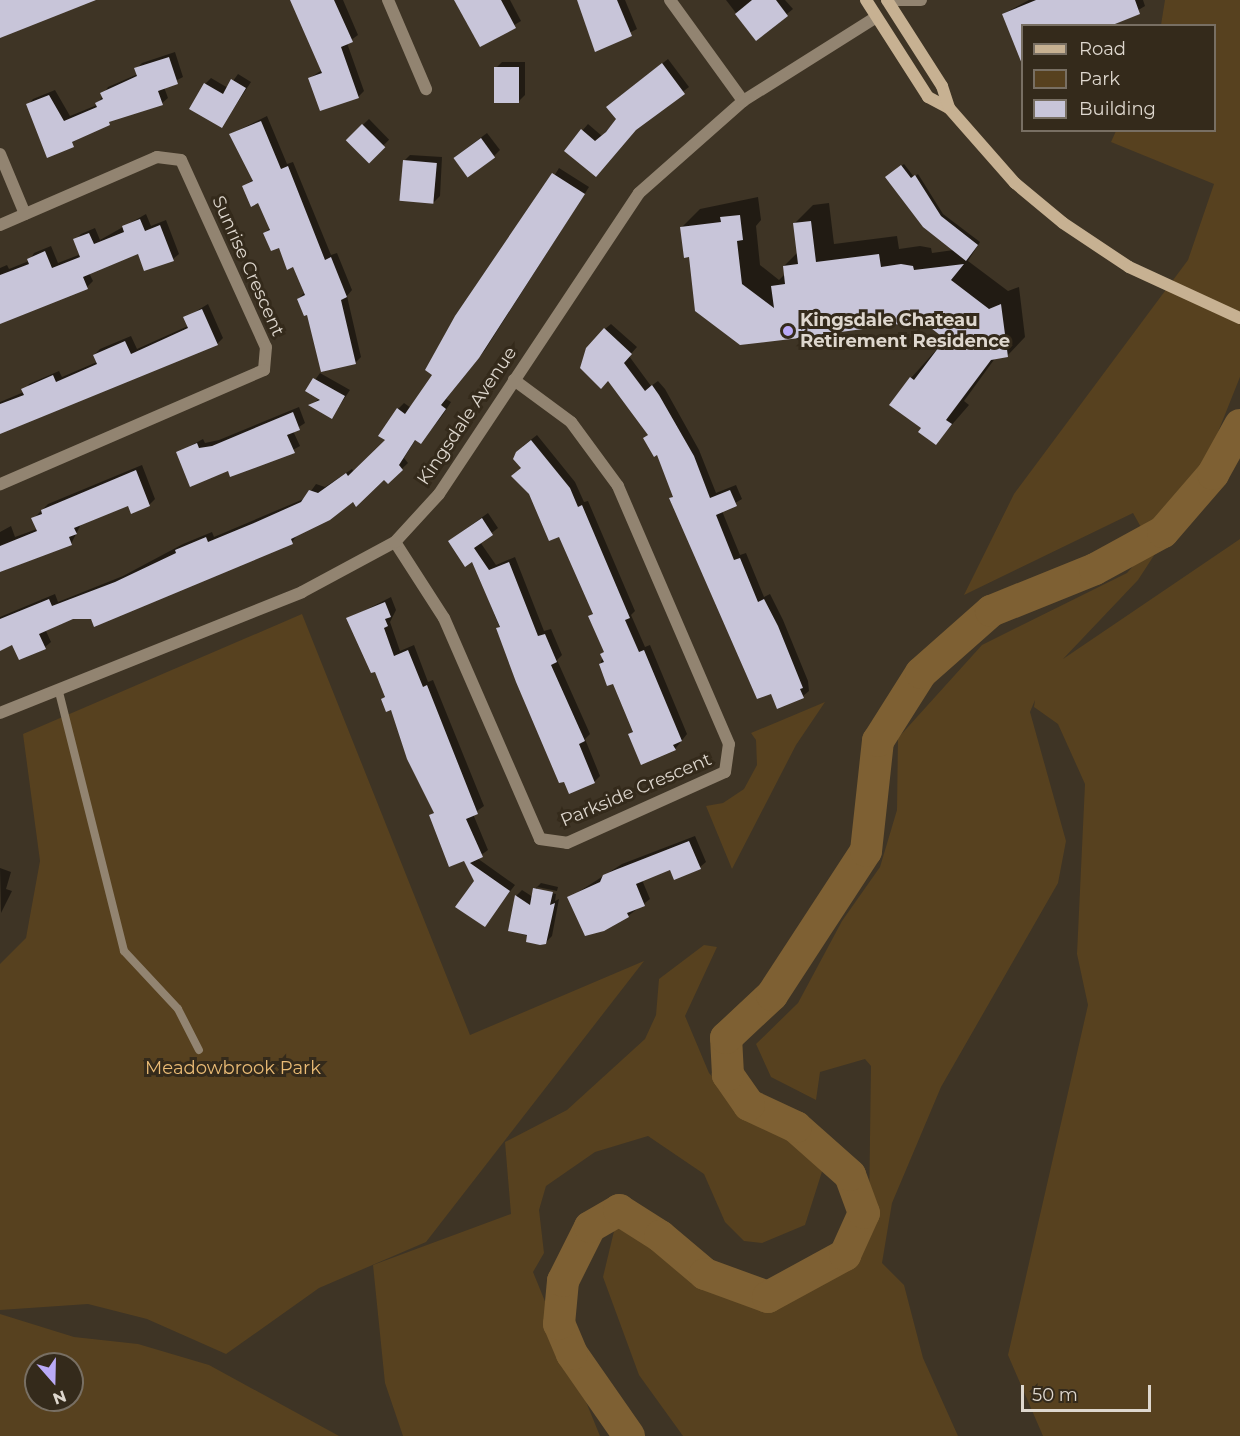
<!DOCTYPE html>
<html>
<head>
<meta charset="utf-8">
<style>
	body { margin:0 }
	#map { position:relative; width:1240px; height:1436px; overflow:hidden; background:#3e3425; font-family:Montserrat,sans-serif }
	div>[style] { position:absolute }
	.green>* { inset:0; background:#57411f }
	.shadow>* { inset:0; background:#0007; transform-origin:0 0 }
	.river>* { height:32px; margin:-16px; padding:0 16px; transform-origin:16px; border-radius:16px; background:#7e6033 }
	.building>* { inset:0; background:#c8c5d9; transform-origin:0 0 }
	.lane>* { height:8px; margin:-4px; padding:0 4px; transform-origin:4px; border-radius:4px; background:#928471 }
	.street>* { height:12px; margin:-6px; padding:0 6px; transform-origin:6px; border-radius:6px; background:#928471 }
	.secondary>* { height:12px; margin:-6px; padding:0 6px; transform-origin:6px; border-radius:6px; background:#c7b192 }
	.dots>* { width:16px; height:16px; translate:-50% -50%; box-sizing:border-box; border:3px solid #342a1b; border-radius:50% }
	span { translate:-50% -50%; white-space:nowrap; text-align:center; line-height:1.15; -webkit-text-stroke:6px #342a1b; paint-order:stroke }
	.street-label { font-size:18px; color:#ded7ce }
	.poi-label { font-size:18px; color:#ded7ce; font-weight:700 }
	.left { translate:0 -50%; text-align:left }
	.park-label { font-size:18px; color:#eabb75 }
	.legend { position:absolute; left:1021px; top:24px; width:195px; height:108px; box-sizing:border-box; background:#342a1b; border:2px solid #786f63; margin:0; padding:8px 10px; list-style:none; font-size:18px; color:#ded7ce }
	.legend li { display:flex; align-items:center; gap:12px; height:30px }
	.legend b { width:30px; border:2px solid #786f63 }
	.north { position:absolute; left:24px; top:1352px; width:60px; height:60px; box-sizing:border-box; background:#342a1b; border:2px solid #786f63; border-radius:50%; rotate:160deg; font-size:16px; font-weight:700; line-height:24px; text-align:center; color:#ded7ce }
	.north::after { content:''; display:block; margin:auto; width:21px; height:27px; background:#baaaf7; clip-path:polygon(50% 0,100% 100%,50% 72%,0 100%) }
	.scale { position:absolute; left:1021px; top:1385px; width:130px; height:27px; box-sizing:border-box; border:3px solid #ded7ce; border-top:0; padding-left:8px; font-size:18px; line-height:21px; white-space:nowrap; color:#ded7ce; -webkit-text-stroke:4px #342a1b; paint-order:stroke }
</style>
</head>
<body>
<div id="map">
	<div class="green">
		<div style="clip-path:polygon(1165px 0,1240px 0,1240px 377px,1192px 497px,1138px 580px,1063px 659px,1240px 539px,1240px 1436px,1043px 1436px,1008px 1355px,1088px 1005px,1077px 954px,1085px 784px,1058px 724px,1034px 707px,1035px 700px,1030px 712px,1066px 841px,1058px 883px,941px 1087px,892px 1203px,882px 1263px,904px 1285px,923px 1358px,958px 1436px,683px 1436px,639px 1375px,603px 1277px,615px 1227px,630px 1214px,651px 1218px,740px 1287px,766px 1296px,814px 1280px,862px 1234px,869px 1210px,871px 1066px,865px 1059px,820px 1072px,816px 1100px,771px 1077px,756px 1044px,798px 1003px,842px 921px,880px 867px,897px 810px,898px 738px,982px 645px,1127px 573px,1151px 545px,1133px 513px,964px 595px,1014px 494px,1188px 260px,1214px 184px,1111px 142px,1116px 131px,1214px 130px,1214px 26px,1161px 25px)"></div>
		<div style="clip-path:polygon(302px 614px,470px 1035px,644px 961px,426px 1242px,319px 1288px,226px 1354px,147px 1319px,88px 1304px,0 1310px,0 964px,26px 938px,40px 861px,23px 734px)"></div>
		<div style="clip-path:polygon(825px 702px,796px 745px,732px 869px,706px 806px,723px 803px,744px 789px,757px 765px,756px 740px,751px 733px)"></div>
		<div style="clip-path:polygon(704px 945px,717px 947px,685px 1016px,709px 1073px,734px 1100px,762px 1104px,804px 1129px,827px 1156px,805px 1225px,762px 1243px,744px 1241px,725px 1222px,704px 1174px,648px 1136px,595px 1152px,546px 1186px,539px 1210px,544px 1253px,533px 1272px,600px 1436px,403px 1436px,385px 1383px,373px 1265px,511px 1214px,505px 1142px,567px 1110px,645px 1039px,656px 1015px,659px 979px)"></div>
		<div style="clip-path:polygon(evenodd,0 1314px,74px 1337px,138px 1344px,209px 1365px,339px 1436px,0 1436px,0 1314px,36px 1364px,72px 1364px,72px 1400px,36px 1400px,36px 1364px)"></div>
	</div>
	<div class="shadow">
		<div style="clip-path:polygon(292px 0,343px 0,358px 35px,347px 43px,364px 91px,358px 97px,310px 78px,322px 70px)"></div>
		<div style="clip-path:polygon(456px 0,510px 0,521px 21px,481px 45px)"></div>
		<div style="clip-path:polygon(578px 0,625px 0,637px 29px,595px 50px)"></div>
		<div style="clip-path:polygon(726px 0,785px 0,793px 9px,756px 39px)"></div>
		<div style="clip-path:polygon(1029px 0,1143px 0,1145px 6px,1112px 26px,1022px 26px,1022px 52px,1017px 47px,1003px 14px)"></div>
		<div style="clip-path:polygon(175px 52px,183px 77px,164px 87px,168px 98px,162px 103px,115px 118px,48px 156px,28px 105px,33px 99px,55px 90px,70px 116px,97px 105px,108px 87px,138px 74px,136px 69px,142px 63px)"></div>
		<div style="clip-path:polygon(668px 59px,689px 87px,637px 127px,602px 169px,566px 150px,588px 124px,602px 136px,618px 119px,614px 101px)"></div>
		<div style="clip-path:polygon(502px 62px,525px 62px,525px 95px,519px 101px,496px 68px)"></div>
		<div style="clip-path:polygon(238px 74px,251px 82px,222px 126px,205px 84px,211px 78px,228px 88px)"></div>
		<div style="clip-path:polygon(267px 116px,287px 164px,293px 162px,331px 255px,337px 253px,352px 290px,347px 296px,361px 357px,355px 363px,298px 299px,304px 293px,294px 265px,265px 233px,270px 228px,259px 201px,243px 187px,254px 179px,231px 134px)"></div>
		<div style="left:369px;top:119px;width:29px;height:30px;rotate:46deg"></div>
		<div style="clip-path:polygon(487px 133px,500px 150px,494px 156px,455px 157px)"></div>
		<div style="clip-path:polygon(410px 155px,442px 157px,440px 196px,434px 202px,404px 161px)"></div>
		<div style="clip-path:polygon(904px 164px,914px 177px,918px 174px,943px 214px,980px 242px,968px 261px,1008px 291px,1019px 287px,1025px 337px,1007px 356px,996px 357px,964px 401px,969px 405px,936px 443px,911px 378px,947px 338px,922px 320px,835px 331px,826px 341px,810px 336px,690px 256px,681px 228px,700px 209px,758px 197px,761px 220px,756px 226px,760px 265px,779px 280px,785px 274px,784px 266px,798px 252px,794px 224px,813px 205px,829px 203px,834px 244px,897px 236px,899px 249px,920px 246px,931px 248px,932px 253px,954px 250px,889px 175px)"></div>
		<div style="clip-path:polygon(559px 168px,589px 187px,485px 350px,446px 399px,451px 402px,442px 416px,426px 436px,416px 439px,404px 458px,408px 463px,388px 482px,384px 478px,297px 535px,292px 542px,92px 618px,73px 618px,46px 631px,51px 642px,45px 647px,13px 643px,0 649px,0 617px,55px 594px,58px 602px,123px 576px,183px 544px,212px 532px,214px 537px,261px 517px,306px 498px,316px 484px,325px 487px,352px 469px,354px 472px,387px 440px,398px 409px,404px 403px,411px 408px,434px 374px)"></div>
		<div style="clip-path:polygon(146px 214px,151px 226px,166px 220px,179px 254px,173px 259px,145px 269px,138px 252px,89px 273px,93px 281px,87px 287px,0 317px,0 268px,7px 265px,9px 269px,29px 261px,34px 253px,51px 246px,58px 263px,81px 254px,75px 240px,81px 234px,95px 228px,100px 240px)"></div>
		<div style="clip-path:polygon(208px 304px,223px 338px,217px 344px,0 432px,0 402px,24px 392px,29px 384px,59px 371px,62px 377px,97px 362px,94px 355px,100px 349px,131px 336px,137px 349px,188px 326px,185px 318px)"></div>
		<div style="clip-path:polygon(611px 324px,637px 347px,629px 356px,651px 386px,658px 381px,665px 389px,699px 450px,716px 493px,736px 485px,742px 499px,722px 511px,740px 555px,746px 553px,764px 597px,770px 594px,783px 620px,808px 681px,809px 691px,803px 696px,671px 499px,674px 495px,658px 453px,645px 438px,649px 434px,605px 329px)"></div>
		<div style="clip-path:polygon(320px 373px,350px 390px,332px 417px,311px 405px,320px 398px,307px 391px)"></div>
		<div style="clip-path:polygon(299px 407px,305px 423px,293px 431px,300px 446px,273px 461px,272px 458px,229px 469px,177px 453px,203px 439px,205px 443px,219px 440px)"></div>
		<div style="clip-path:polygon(537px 435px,575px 482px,584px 502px,588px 501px,635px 611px,631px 615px,645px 647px,650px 645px,687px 734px,675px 749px,630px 734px,634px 730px,614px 682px,600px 665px,605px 651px,590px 616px,594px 612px,560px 535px,522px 468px,523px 446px)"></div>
		<div style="clip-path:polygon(142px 465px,155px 499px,149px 505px,128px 504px,81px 524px,71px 544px,0 572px,0 532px,11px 526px,15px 537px,37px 529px,33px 519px,48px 504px)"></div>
		<div style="clip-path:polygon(488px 513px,498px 528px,480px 542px,496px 565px,515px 557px,544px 631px,551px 629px,562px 655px,557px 660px,590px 734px,585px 739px,600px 776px,594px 782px,560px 781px,473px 560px,449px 541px)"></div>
		<div style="clip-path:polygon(391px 597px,396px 610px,390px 622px,400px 651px,414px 645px,428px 682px,433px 680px,484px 806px,473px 814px,488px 850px,477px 858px,515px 885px,484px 925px,475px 881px,465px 859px,431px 815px,435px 811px,392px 708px,382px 699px,386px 695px,376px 670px,348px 619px)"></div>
		<div style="clip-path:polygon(695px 836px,706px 862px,700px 867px,671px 868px,642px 880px,650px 899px,628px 916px,569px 898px,622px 864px)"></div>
		<div style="clip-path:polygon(0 868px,11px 872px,6px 889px,12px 891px,1px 913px)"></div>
		<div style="clip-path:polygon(541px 883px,558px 887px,557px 891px,537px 887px,537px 890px,556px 894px,555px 901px,559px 899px,552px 936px,546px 942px,510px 930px,517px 895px,522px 890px,533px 897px,535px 889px)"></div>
	</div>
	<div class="river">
		<div style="left:629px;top:1436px;width:100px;rotate:-124.8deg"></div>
		<div style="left:572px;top:1354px;width:33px;rotate:-113deg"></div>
		<div style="left:559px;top:1324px;width:43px;rotate:-84.7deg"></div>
		<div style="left:563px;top:1281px;width:60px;rotate:-63.4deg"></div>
		<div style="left:590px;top:1227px;width:34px;rotate:-30deg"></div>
		<div style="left:619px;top:1210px;width:49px;rotate:32.4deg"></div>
		<div style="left:660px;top:1236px;width:59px;rotate:40.2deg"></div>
		<div style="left:705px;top:1274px;width:67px;rotate:20.1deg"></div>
		<div style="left:768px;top:1297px;width:88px;rotate:-28.6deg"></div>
		<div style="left:845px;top:1255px;width:46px;rotate:-65.7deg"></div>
		<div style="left:864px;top:1213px;width:40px;rotate:-110.2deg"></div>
		<div style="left:850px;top:1175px;width:72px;rotate:-138.4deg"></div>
		<div style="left:796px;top:1127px;width:52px;rotate:-154.9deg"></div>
		<div style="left:749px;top:1105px;width:37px;rotate:-125deg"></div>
		<div style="left:728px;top:1075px;width:37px;rotate:-93deg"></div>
		<div style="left:726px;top:1038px;width:63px;rotate:-43.1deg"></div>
		<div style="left:772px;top:995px;width:172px;rotate:-56.9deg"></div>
		<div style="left:866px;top:851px;width:111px;rotate:-83.8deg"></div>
		<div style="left:878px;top:741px;width:80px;rotate:-57.7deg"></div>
		<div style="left:921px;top:673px;width:94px;rotate:-41.5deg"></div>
		<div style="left:991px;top:611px;width:112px;rotate:-22deg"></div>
		<div style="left:1095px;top:569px;width:77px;rotate:-28.6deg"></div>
		<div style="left:1163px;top:532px;width:77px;rotate:-49.2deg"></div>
		<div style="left:1213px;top:474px;width:56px;rotate:-61.1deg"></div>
	</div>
	<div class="building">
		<div style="clip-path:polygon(0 0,96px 0,0 38px)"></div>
		<div style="clip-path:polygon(290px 0,334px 0,353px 42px,341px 47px,359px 98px,320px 111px,308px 78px,322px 73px)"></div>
		<div style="clip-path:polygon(454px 0,501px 0,516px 28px,480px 47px)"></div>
		<div style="clip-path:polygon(577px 0,617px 0,632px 36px,595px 52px)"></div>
		<div style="clip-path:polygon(752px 0,776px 0,788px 16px,756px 41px,735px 14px)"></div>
		<div style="clip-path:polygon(1036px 0,1135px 0,1140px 14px,1110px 26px,1023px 26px,1022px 64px,1002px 14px)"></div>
		<div style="clip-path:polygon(169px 57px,178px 84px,158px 91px,163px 105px,109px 122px,110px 125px,72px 142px,74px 147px,47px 158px,26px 104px,49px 95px,64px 121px,97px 107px,95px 103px,103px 99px,100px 93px,137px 76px,134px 68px)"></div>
		<div style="clip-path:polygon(662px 63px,685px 94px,636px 130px,596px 177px,564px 151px,581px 129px,595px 141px,606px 132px,616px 119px,606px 107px)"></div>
		<div style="left:494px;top:67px;width:25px;height:36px"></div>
		<div style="clip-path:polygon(231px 79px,246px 88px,222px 128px,189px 109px,204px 83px,223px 94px)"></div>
		<div style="clip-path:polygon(261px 121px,281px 169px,288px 166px,325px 260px,331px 257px,347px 297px,341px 300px,356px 364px,321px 372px,307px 315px,304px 316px,297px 299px,305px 295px,293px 267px,287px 270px,279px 248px,271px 251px,263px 233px,270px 230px,258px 203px,251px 207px,242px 186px,253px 181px,229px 134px)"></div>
		<div style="left:362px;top:124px;width:33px;height:23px;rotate:45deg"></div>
		<div style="left:481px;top:138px;width:24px;height:34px;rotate:54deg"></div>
		<div style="left:403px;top:160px;width:34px;height:41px;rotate:5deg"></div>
		<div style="clip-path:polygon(901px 165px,911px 178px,915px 175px,941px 216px,978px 245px,966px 261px,923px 227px,885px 177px)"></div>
		<div style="clip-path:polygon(552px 173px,585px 194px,479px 358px,441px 405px,446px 409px,421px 444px,415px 440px,399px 465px,403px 470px,388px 484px,384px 480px,356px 507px,353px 502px,330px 520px,291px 539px,293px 544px,94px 627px,91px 619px,73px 619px,39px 634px,46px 649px,19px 660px,12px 645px,0 651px,0 619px,49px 599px,52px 606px,115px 582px,176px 553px,175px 550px,206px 537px,208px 542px,254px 523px,301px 502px,309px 490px,318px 493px,346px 473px,348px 476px,385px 440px,378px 436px,397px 408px,405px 414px,432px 375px,425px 370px,455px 316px)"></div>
		<div style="clip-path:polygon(740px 215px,743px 240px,737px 241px,742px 284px,774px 308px,771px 286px,785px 284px,783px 266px,798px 264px,793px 223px,811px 221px,816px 262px,879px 254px,881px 267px,901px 264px,913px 266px,914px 270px,964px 264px,951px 280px,989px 309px,1001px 304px,1008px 357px,991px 360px,946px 420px,952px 424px,936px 445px,918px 432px,921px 428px,889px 405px,910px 377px,914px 380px,945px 339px,922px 321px,826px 334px,826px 343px,809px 344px,808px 337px,740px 345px,695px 311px,689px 257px,684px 258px,680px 227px,721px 222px,720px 217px)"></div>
		<div style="clip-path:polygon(140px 219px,145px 231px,160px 225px,174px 261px,144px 271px,138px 254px,83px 277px,88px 289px,0 324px,0 275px,29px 264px,27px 259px,45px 251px,52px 268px,80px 257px,73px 239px,89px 233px,94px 244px,124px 232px,122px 226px)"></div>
		<div style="clip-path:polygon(202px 309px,218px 345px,0 434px,0 404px,24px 395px,21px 389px,53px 375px,56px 382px,97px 364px,93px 355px,125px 341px,131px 354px,188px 328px,183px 317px)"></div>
		<div style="clip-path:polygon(604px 328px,632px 354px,624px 363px,645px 391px,652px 385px,659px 395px,694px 456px,710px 498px,730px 490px,737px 506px,716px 515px,734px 560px,740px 558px,758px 602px,764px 599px,778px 626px,803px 688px,800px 689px,804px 698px,777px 709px,771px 694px,757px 699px,669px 498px,673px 497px,657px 455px,654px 457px,643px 438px,648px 435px,608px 381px,601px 389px,580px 368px,586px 348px)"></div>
		<div style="clip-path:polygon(313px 378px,345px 396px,332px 419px,308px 405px,320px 400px,305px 391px)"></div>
		<div style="clip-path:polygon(293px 412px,300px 430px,287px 435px,295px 453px,230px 477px,228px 471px,190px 487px,176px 452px,197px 443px,199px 448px,212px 446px)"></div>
		<div style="clip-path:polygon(531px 440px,570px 488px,578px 507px,582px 505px,630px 618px,625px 620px,639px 652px,644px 650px,682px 741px,673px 745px,676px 750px,641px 765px,628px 734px,633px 732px,613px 684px,607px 686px,599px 664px,604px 662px,600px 654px,604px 652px,588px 616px,593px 614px,559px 537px,549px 541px,529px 494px,511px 476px,521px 468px,513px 459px,516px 452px)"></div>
		<div style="clip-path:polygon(136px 470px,150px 506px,131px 514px,128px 506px,74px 528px,77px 534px,69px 537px,72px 545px,0 572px,0 546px,37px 531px,31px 518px,42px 514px,41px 510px)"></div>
		<div style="clip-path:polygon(482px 518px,493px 535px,474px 548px,489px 570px,509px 562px,538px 636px,545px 634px,557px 662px,551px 665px,585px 741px,579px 744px,595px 783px,569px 794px,564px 782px,559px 783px,516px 682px,496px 628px,500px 627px,472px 562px,465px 567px,448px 541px)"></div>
		<div style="clip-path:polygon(385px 602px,391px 617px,385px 619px,388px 626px,384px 628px,394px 656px,408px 650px,423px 687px,427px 685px,478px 814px,466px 819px,483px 857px,470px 863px,510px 891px,485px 927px,455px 907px,474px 881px,464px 861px,449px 867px,429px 815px,434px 813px,407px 759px,391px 710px,386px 712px,381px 699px,385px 697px,375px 672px,371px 673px,346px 618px)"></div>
		<div style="clip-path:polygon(689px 841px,701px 869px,674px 880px,670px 870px,636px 884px,645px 906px,627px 913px,629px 917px,604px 931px,585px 936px,567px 897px,600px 882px,603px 875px,615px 870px)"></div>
		<div style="clip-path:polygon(533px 888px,553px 892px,550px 905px,555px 903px,546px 944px,540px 945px,526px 942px,527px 935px,508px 931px,515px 895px,530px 905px)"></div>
	</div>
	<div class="lane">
		<div style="left:59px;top:692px;width:267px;rotate:75.9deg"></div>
		<div style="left:124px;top:951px;width:79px;rotate:47deg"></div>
		<div style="left:178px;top:1009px;width:46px;rotate:62.9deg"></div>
	</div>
	<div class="street">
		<div style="left:388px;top:0;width:97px;rotate:66.9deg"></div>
		<div style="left:670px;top:0;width:125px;rotate:54.1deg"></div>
		<div style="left:887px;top:0;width:34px"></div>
		<div style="left:0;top:154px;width:65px;rotate:67.4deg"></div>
		<div style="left:0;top:225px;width:171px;rotate:-23.4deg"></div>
		<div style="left:157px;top:157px;width:24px;rotate:7deg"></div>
		<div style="left:181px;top:160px;width:205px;rotate:65.6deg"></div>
		<div style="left:266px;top:347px;width:23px;rotate:95deg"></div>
		<div style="left:264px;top:370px;width:288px;rotate:156.6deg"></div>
		<div style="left:395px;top:542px;width:90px;rotate:57.2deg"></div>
		<div style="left:444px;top:618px;width:241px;rotate:66.5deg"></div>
		<div style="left:540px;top:839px;width:27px;rotate:8deg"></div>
		<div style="left:567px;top:843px;width:173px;rotate:-24.2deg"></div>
		<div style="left:725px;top:772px;width:28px;rotate:-82deg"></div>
		<div style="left:729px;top:744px;width:281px;rotate:-113.3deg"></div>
		<div style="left:618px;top:486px;width:79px;rotate:-126.3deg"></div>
		<div style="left:571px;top:422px;width:71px;rotate:-143.6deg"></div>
		<div style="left:0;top:713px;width:325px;rotate:-21.8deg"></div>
		<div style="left:302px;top:592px;width:106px;rotate:-28.3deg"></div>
		<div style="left:395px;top:542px;width:65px;rotate:-47.5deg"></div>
		<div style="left:439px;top:494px;width:361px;rotate:-56.4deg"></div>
		<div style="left:639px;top:193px;width:139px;rotate:-41.5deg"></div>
		<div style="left:743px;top:101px;width:156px;rotate:-32.2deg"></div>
	</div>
	<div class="secondary">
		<div style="left:866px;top:0;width:115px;rotate:57.4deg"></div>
		<div style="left:928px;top:97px;width:24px;rotate:28deg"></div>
		<div style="left:949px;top:108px;width:100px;rotate:48.7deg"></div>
		<div style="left:1015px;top:183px;width:62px;rotate:39.8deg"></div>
		<div style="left:1063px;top:223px;width:79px;rotate:33.7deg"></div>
		<div style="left:1129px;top:267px;width:122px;rotate:24.7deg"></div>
		<div style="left:887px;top:0;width:102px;rotate:57.4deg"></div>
		<div style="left:942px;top:86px;width:23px;rotate:72deg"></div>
	</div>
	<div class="dots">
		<div style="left:788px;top:331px;background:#baaaf7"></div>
	</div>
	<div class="street-label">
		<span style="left:248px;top:266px;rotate:66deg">Sunrise Crescent</span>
		<span style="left:467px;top:416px;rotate:-56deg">Kingsdale Avenue</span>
		<span style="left:636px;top:790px;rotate:-23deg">Parkside Crescent</span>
	</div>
	<div class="poi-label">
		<span class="left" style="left:800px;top:331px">Kingsdale Chateau<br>Retirement Residence</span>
	</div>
	<div class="park-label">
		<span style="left:233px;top:1068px">Meadowbrook Park</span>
	</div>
	<ul class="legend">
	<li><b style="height:8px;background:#c7b192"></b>Road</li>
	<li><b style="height:16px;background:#57411f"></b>Park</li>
	<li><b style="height:16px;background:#c8c5d9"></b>Building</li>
	</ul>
	<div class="north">N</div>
	<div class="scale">50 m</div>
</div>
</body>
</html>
